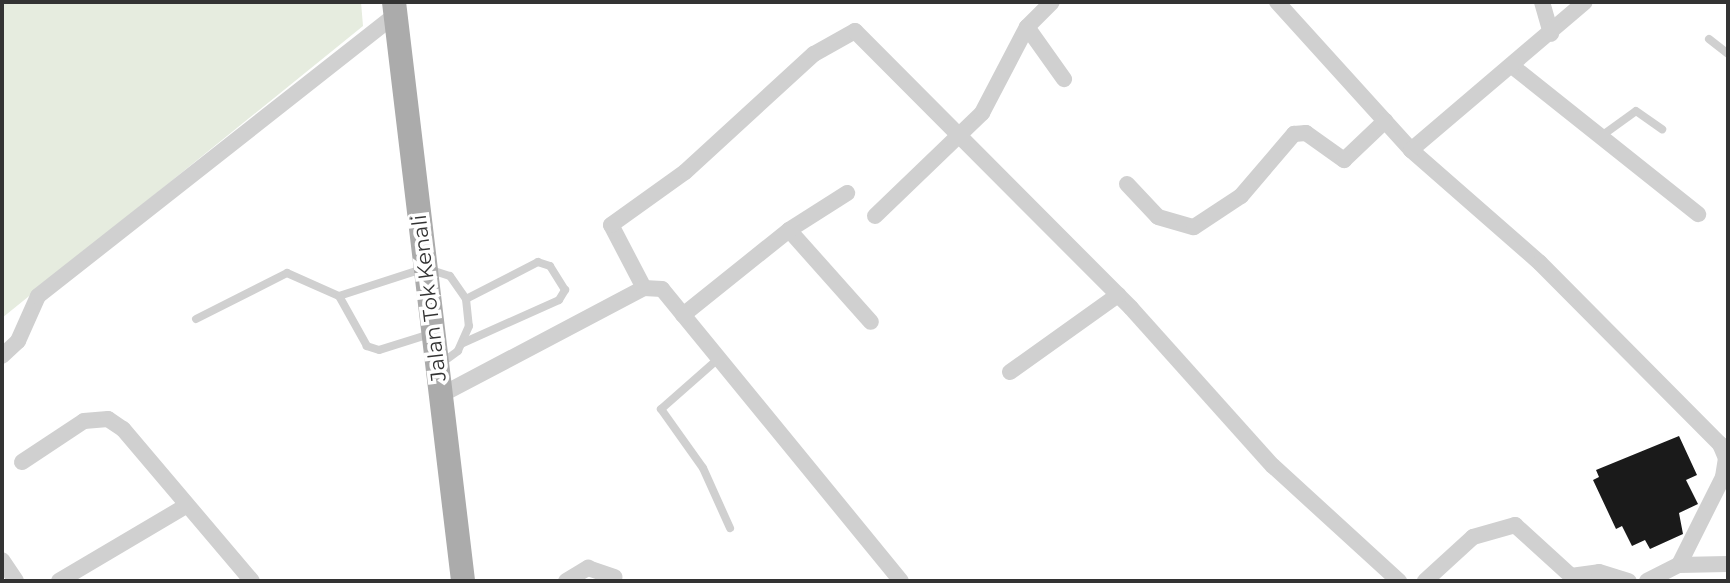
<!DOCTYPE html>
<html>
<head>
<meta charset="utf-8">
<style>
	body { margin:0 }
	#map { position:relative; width:1730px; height:583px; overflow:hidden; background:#fff; font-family:Montserrat,sans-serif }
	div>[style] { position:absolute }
	.green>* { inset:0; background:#e6ecdf }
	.building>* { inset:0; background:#1a1a1a }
	.service>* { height:8px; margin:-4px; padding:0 4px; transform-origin:4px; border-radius:4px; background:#d0d0d0 }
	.minor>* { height:16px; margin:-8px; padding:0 8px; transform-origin:8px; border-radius:8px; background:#d0d0d0 }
	.primary>* { height:24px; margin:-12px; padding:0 12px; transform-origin:12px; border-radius:12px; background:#ababab }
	span { translate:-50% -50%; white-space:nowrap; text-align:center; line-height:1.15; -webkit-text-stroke:7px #fff; paint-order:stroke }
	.street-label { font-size:21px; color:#333 }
	.frame { position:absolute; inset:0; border:4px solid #333; pointer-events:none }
</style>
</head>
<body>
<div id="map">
	<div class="green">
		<div style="clip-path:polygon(2px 2px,361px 2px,363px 26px,2px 318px)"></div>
	</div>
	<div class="building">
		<div style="clip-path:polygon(1679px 436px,1697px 475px,1686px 480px,1698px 504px,1679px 513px,1683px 534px,1650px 549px,1645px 540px,1632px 546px,1622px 526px,1616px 529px,1593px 480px,1599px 477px,1596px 470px)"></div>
	</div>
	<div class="service">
		<div style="left:1709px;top:39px;width:24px;rotate:38deg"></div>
		<div style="left:1600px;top:137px;width:44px;rotate:-35.8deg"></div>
		<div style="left:1636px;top:111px;width:32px;rotate:35deg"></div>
		<div style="left:196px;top:319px;width:102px;rotate:-26.8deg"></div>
		<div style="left:287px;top:273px;width:57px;rotate:23.9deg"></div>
		<div style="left:430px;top:334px;width:53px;rotate:162.6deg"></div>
		<div style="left:379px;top:350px;width:13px;rotate:-162deg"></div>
		<div style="left:367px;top:346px;width:57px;rotate:-119.2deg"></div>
		<div style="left:339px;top:296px;width:90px;rotate:-18deg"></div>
		<div style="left:425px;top:268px;width:26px;rotate:18deg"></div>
		<div style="left:450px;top:276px;width:28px;rotate:55deg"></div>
		<div style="left:466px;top:299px;width:27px;rotate:84deg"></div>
		<div style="left:469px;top:326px;width:27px;rotate:114deg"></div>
		<div style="left:458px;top:351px;width:22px;rotate:144deg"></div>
		<div style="left:463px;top:343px;width:105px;rotate:-24.1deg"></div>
		<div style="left:559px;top:300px;width:12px;rotate:-59deg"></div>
		<div style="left:565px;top:290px;width:28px;rotate:-122deg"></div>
		<div style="left:550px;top:266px;width:13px;rotate:-162deg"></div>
		<div style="left:538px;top:262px;width:81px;rotate:152.8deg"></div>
		<div style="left:718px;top:359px;width:76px;rotate:138.7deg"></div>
		<div style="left:661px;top:409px;width:72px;rotate:54.6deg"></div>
		<div style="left:703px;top:468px;width:66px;rotate:65.8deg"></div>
	</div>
	<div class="minor">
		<div style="left:1277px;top:2px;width:200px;rotate:47.8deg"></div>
		<div style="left:1411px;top:150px;width:171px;rotate:41.2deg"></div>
		<div style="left:1540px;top:263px;width:255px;rotate:45.2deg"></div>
		<div style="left:1720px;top:444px;width:15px;rotate:67deg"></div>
		<div style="left:1726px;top:458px;width:19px;rotate:99deg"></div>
		<div style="left:1723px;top:477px;width:98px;rotate:116.6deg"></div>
		<div style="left:1542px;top:2px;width:33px;rotate:74deg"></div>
		<div style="left:1027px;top:27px;width:64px;rotate:54.6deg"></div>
		<div style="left:1512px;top:66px;width:238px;rotate:38.5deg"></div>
		<div style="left:1411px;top:150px;width:228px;rotate:-40.4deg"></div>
		<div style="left:1127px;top:184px;width:45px;rotate:46.8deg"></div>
		<div style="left:1158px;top:217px;width:37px;rotate:16deg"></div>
		<div style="left:1194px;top:227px;width:56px;rotate:-33.4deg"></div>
		<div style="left:1241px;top:196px;width:82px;rotate:-49.5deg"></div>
		<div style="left:1294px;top:134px;width:12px;rotate:-5deg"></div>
		<div style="left:1306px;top:133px;width:47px;rotate:35.4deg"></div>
		<div style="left:1344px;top:160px;width:57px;rotate:-43.6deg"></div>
		<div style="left:875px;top:216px;width:149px;rotate:-43.9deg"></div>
		<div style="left:982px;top:113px;width:97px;rotate:-62.4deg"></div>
		<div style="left:1027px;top:27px;width:35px;rotate:-45deg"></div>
		<div style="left:789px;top:230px;width:123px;rotate:48.3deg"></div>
		<div style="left:644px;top:288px;width:71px;rotate:-117.6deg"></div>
		<div style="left:611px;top:225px;width:91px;rotate:-35.6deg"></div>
		<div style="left:685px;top:172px;width:175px;rotate:-42.5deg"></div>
		<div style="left:814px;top:54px;width:47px;rotate:-29.3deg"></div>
		<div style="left:855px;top:31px;width:391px;rotate:45.1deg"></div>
		<div style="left:1131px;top:308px;width:212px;rotate:48.1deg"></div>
		<div style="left:1273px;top:466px;width:171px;rotate:42.4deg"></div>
		<div style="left:683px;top:315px;width:136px;rotate:-38.7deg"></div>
		<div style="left:789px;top:230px;width:69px;rotate:-32.5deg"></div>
		<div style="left:2px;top:356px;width:22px;rotate:-43deg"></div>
		<div style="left:18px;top:341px;width:49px;rotate:-66deg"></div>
		<div style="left:38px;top:296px;width:454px;rotate:-38.2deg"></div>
		<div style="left:1010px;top:372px;width:133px;rotate:-35.5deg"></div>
		<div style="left:441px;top:395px;width:229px;rotate:-27.8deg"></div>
		<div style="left:644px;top:288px;width:18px;rotate:3deg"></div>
		<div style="left:662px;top:289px;width:377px;rotate:50.7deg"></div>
		<div style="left:22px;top:462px;width:74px;rotate:-33.5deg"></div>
		<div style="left:84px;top:421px;width:24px;rotate:-5deg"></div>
		<div style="left:108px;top:419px;width:18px;rotate:34deg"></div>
		<div style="left:123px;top:429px;width:199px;rotate:49.7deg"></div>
		<div style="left:2px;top:560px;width:25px;rotate:56deg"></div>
		<div style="left:59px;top:581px;width:147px;rotate:-30.6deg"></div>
		<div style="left:566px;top:581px;width:26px;rotate:-31deg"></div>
		<div style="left:588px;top:568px;width:28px;rotate:19deg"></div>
		<div style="left:1425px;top:581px;width:65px;rotate:-42.5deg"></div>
		<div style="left:1473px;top:537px;width:44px;rotate:-15.9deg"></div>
		<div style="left:1515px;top:525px;width:76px;rotate:42.3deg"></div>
		<div style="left:1571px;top:576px;width:28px;rotate:-8deg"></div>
		<div style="left:1599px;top:572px;width:31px;rotate:17deg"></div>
		<div style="left:1647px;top:581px;width:36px;rotate:-27deg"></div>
		<div style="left:1679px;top:565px;width:49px;rotate:-1.2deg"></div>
	</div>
	<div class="primary">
		<div style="left:394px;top:2px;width:583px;rotate:83.2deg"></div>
	</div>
	<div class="street-label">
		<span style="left:429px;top:298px;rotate:-97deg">Jalan Tok Kenali</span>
	</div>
	<div class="frame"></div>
</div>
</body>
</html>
